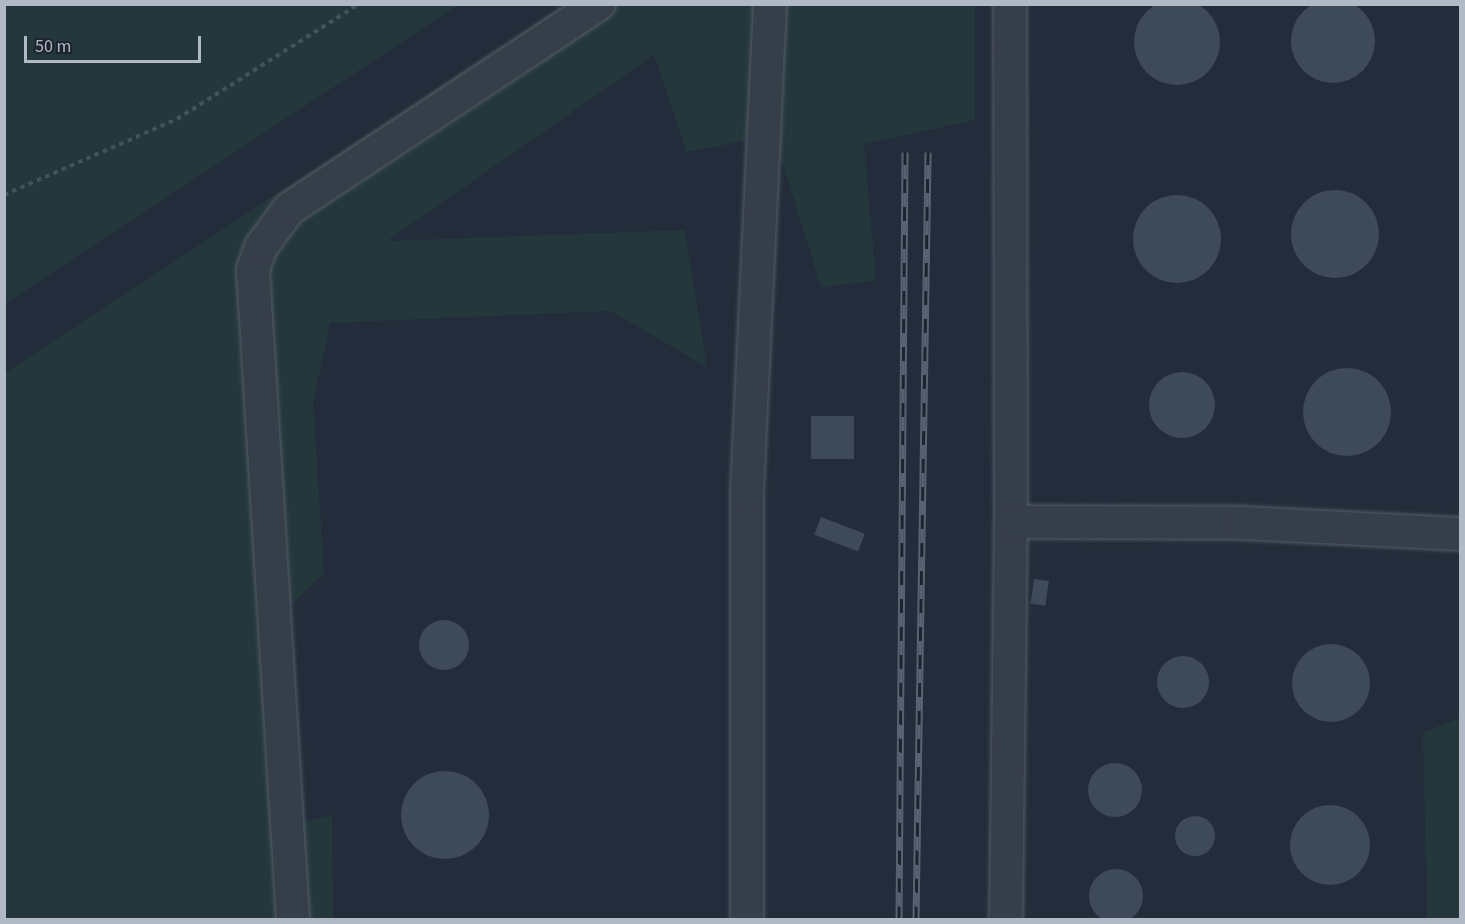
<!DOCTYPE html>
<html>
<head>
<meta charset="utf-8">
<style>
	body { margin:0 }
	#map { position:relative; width:1465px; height:924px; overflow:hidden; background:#222c3a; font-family:"Source Sans 3",sans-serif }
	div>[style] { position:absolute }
	.green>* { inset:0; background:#24383b }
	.building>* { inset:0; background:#3e4a59; transform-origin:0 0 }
	.round { border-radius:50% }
	.path>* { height:4px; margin-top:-2px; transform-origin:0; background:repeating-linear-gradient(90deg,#415559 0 4.5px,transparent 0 9px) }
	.roads { filter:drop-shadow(0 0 2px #545c68) drop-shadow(0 0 2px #545c68) }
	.minor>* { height:32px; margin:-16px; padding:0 16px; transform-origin:16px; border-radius:16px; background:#363e4a }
	.rail>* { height:7px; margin-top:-3.5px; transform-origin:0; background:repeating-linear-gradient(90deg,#1b232f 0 14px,#576272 0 28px); box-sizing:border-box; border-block:2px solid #576272 }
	span { translate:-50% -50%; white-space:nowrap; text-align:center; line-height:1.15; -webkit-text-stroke:5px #1b232f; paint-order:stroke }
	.frame { position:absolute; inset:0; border:6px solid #b1b9c6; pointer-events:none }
	.scale { position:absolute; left:24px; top:36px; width:177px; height:27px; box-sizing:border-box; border:3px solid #b1b9c6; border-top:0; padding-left:8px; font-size:18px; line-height:21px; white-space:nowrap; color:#b1b9c6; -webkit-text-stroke:4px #1b232f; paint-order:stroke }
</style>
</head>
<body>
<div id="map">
	<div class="green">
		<div style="clip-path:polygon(5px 4px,458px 4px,458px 5px,5px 304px)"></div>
		<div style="clip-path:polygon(563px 5px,975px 5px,975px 120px,864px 144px,876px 281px,821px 287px,774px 135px,687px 152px,654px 55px,387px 241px,685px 230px,707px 367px,611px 311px,330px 323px,313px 403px,324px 573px,270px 627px,284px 826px,332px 815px,333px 919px,5px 920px,5px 373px)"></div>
		<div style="clip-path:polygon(1460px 718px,1460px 919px,1427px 919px,1423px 732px)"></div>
	</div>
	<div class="building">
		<div class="round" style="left:1291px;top:-1px;width:84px;height:84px"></div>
		<div class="round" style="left:1134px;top:-1px;width:86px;height:86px"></div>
		<div class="round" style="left:1291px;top:190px;width:88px;height:88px"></div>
		<div class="round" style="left:1133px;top:195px;width:88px;height:88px"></div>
		<div class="round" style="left:1303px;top:368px;width:88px;height:88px"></div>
		<div class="round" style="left:1149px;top:372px;width:66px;height:66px"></div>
		<div style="left:811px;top:416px;width:43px;height:43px"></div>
		<div style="left:821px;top:517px;width:47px;height:19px;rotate:21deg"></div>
		<div style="left:1034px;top:579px;width:15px;height:25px;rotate:8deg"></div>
		<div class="round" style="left:419px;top:620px;width:50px;height:50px"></div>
		<div class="round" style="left:1292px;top:644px;width:78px;height:78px"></div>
		<div class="round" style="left:1157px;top:656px;width:52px;height:52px"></div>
		<div class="round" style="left:1088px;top:763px;width:54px;height:54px"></div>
		<div class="round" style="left:401px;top:771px;width:88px;height:88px"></div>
		<div class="round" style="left:1290px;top:805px;width:80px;height:80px"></div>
		<div class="round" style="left:1175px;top:816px;width:40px;height:40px"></div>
		<div class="round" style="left:1089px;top:869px;width:54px;height:54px"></div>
	</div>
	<div class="path">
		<div style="left:4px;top:195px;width:189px;rotate:-23.7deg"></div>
		<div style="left:177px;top:119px;width:215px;rotate:-32.3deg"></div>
	</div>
	<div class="roads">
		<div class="minor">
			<div style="left:1010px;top:4px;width:518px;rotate:89.89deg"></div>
			<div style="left:293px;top:920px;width:651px;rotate:-93.52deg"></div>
			<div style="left:253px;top:270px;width:24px;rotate:-71deg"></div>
			<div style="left:261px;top:247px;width:47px;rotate:-53.6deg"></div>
			<div style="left:289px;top:209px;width:372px;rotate:-33.5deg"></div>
			<div style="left:747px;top:920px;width:428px;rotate:-90deg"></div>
			<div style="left:747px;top:492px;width:489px;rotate:-87.3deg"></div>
			<div style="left:1006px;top:920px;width:398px;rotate:-89.3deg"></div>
			<div style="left:1011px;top:522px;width:233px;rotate:0.2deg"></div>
			<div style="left:1244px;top:523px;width:216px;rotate:2.9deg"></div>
		</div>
	</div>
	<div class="rail">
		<div style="left:899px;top:920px;width:768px;rotate:-89.55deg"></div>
		<div style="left:916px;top:920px;width:768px;rotate:-89.1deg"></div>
	</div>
	<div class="frame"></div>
	<div class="scale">50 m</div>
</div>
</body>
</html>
